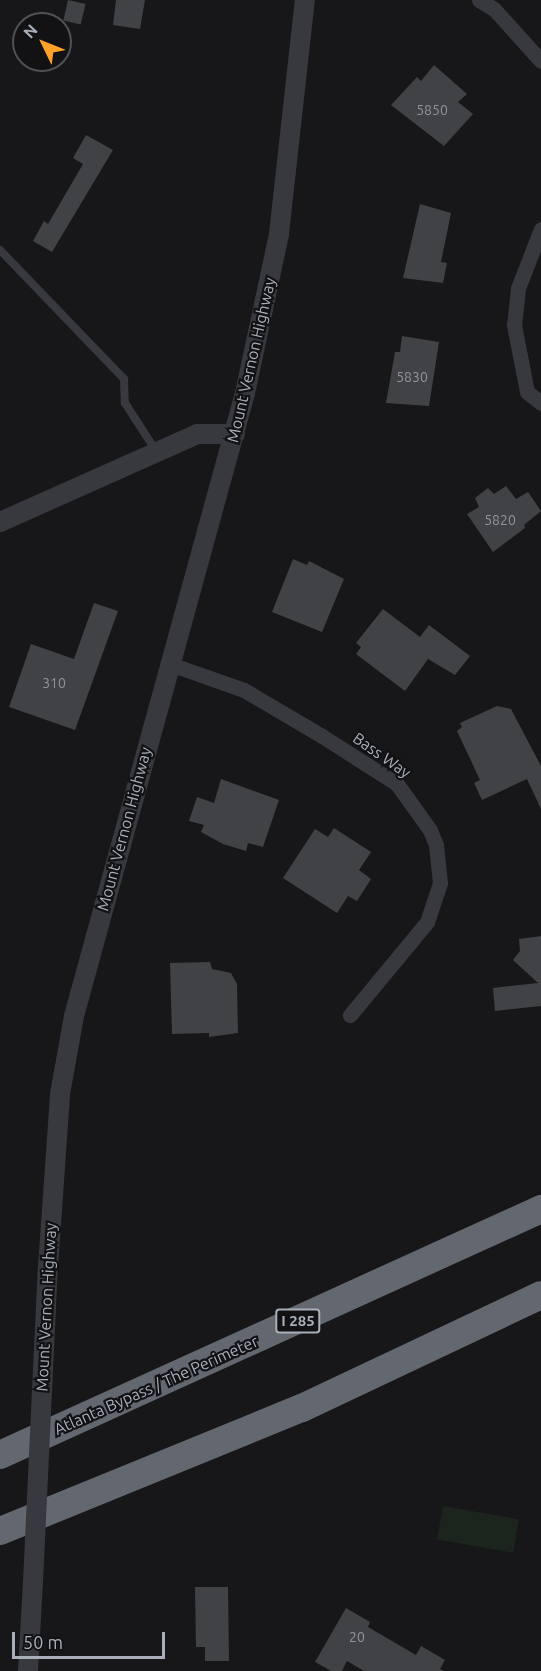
<!DOCTYPE html>
<html>
<head>
<meta charset="utf-8">
<style>
	body { margin:0 }
	#map { position:relative; width:541px; height:1671px; overflow:hidden; background:#171719; font-family:Ubuntu,sans-serif }
	div>[style] { position:absolute }
	.green>* { inset:0; background:#1c251d; transform-origin:0 0 }
	.building>* { inset:0; background:#414246; transform-origin:0 0 }
	.service>* { height:8px; margin:-4px; padding:0 4px; transform-origin:4px; border-radius:4px; background:#37393f }
	.minor>* { height:15px; margin:-7.5px; padding:0 7.5px; transform-origin:7.5px; border-radius:7.5px; background:#37393f }
	.tertiary>* { height:20px; margin:-10px; padding:0 10px; transform-origin:10px; border-radius:10px; background:#37393f }
	.motorway>* { height:28px; margin:-14px; padding:0 14px; transform-origin:14px; border-radius:14px; background:#636870 }
	.tertiary-bridge>* { height:20px; margin:-10px; padding:0 10px; transform-origin:10px; border-radius:10px; background:#37393f }
	span { translate:-50% -50%; white-space:nowrap; text-align:center; line-height:1.15; -webkit-text-stroke:4.5px #121214; paint-order:stroke }
	.number-label { font-size:14px; color:#8e949d }
	.number-label span { -webkit-text-stroke-width:0 }
	.shield-label span { padding:2px 4px; background:#121214; border:2px solid; border-radius:4px; -webkit-text-stroke-width:0 }
	.shield-label { font-size:15px; color:#a8afba; font-weight:700 }
	.street-label { font-size:16px; color:#a8afba }
	.north { position:absolute; left:12px; top:12px; width:60px; height:60px; box-sizing:border-box; background:#121214; border:2px solid #4e5156; border-radius:50%; rotate:313deg; font-size:16px; font-weight:700; line-height:24px; text-align:center; color:#a8afba }
	.north::after { content:''; display:block; margin:auto; width:21px; height:27px; background:#ffa229; clip-path:polygon(50% 0,100% 100%,50% 72%,0 100%) }
	.scale { position:absolute; left:12px; top:1632px; width:153px; height:27px; box-sizing:border-box; border:3px solid #a8afba; border-top:0; padding-left:8px; font-size:18px; line-height:21px; white-space:nowrap; color:#a8afba; -webkit-text-stroke:4px #121214; paint-order:stroke }
</style>
</head>
<body>
<div id="map">
	<div class="green">
		<div style="left:443px;top:1506px;width:77px;height:34px;rotate:10deg"></div>
	</div>
	<div class="building">
		<div style="left:68px;top:0;width:18px;height:21px;rotate:13deg"></div>
		<div style="clip-path:polygon(116px 0,145px 0,140px 29px,113px 25px)"></div>
		<div style="clip-path:polygon(434px 65px,467px 94px,458px 102px,473px 114px,444px 146px,391px 105px,417px 77px,421px 81px)"></div>
		<div style="clip-path:polygon(86px 135px,113px 150px,52px 252px,33px 241px,44px 221px,48px 224px,83px 164px,73px 158px)"></div>
		<div style="clip-path:polygon(420px 204px,451px 213px,441px 262px,447px 263px,443px 283px,403px 278px)"></div>
		<div style="clip-path:polygon(402px 336px,439px 342px,429px 406px,386px 403px,395px 352px,400px 352px)"></div>
		<div style="clip-path:polygon(506px 486px,516px 499px,528px 492px,541px 511px,524px 525px,525px 528px,493px 552px,467px 514px,479px 507px,475px 498px,488px 488px,494px 494px)"></div>
		<div style="clip-path:polygon(293px 559px,307px 565px,309px 561px,344px 579px,322px 632px,272px 612px)"></div>
		<div style="clip-path:polygon(94px 603px,118px 611px,75px 730px,9px 707px,31px 644px,74px 659px)"></div>
		<div style="clip-path:polygon(383px 609px,420px 637px,429px 625px,470px 656px,455px 675px,428px 659px,405px 691px,356px 654px,361px 647px,356px 643px)"></div>
		<div style="clip-path:polygon(497px 706px,511px 709px,541px 766px,541px 809px,527px 779px,482px 800px,474px 783px,480px 780px,457px 731px,462px 727px,460px 723px)"></div>
		<div style="clip-path:polygon(221px 779px,279px 800px,263px 847px,248px 843px,246px 851px,223px 844px,201px 832px,204px 825px,189px 821px,197px 797px,214px 803px)"></div>
		<div style="clip-path:polygon(334px 828px,371px 852px,359px 870px,371px 879px,357px 901px,348px 896px,337px 913px,283px 878px,315px 829px,328px 837px)"></div>
		<div style="clip-path:polygon(541px 936px,541px 1006px,495px 1011px,493px 988px,538px 983px,513px 960px,520px 951px,519px 939px)"></div>
		<div style="clip-path:polygon(210px 962px,212px 969px,231px 973px,237px 984px,238px 1033px,209px 1037px,209px 1033px,172px 1034px,170px 963px)"></div>
		<div style="clip-path:polygon(195px 1587px,228px 1587px,229px 1661px,205px 1661px,205px 1647px,196px 1647px)"></div>
		<div style="clip-path:polygon(346px 1608px,370px 1622px,368px 1627px,416px 1655px,421px 1646px,445px 1660px,440px 1669px,444px 1671px,364px 1671px,347px 1661px,342px 1671px,331px 1671px,315px 1662px)"></div>
	</div>
	<div class="service">
		<div style="left:0;top:250px;width:179px;rotate:46.1deg"></div>
		<div style="left:124px;top:379px;width:24px;rotate:88deg"></div>
		<div style="left:125px;top:403px;width:57px;rotate:57.1deg"></div>
	</div>
	<div class="minor">
		<div style="left:479px;top:0;width:17px;rotate:31deg"></div>
		<div style="left:494px;top:9px;width:70px;rotate:47.9deg"></div>
		<div style="left:541px;top:229px;width:63px;rotate:111.3deg"></div>
		<div style="left:518px;top:288px;width:37px;rotate:96deg"></div>
		<div style="left:514px;top:325px;width:68px;rotate:79deg"></div>
		<div style="left:527px;top:392px;width:18px;rotate:38deg"></div>
		<div style="left:170px;top:664px;width:78px;rotate:19.4deg"></div>
		<div style="left:244px;top:690px;width:91px;rotate:30.5deg"></div>
		<div style="left:322px;top:736px;width:89px;rotate:32.6deg"></div>
		<div style="left:397px;top:784px;width:57px;rotate:54.3deg"></div>
		<div style="left:430px;top:830px;width:16px;rotate:68deg"></div>
		<div style="left:436px;top:845px;width:38px;rotate:84deg"></div>
		<div style="left:440px;top:883px;width:41px;rotate:108.4deg"></div>
		<div style="left:427px;top:922px;width:121px;rotate:129.6deg"></div>
	</div>
	<div class="tertiary">
		<div style="left:0;top:522px;width:217px;rotate:-24deg"></div>
		<div style="left:198px;top:434px;width:37px"></div>
		<div style="left:48px;top:1267px;width:173px;rotate:-86deg"></div>
		<div style="left:60px;top:1094px;width:79px;rotate:-79.8deg"></div>
		<div style="left:74px;top:1016px;width:646px;rotate:-74.65deg"></div>
		<div style="left:245px;top:393px;width:163px;rotate:-77.9deg"></div>
		<div style="left:279px;top:234px;width:235px;rotate:-83.7deg"></div>
		<div style="left:28px;top:1671px;width:89px;rotate:-86.8deg"></div>
	</div>
	<div class="motorway">
		<div style="left:0;top:1455px;width:594px;rotate:-24.45deg"></div>
		<div style="left:0;top:1531px;width:326px;rotate:-22.2deg"></div>
		<div style="left:302px;top:1408px;width:264px;rotate:-25.3deg"></div>
	</div>
	<div class="tertiary-bridge">
		<div style="left:33px;top:1582px;width:315px;rotate:-87.3deg"></div>
	</div>
	<div class="number-label">
		<span style="left:432px;top:110px">5850</span>
		<span style="left:412px;top:377px">5830</span>
		<span style="left:500px;top:520px">5820</span>
		<span style="left:54px;top:683px">310</span>
		<span style="left:357px;top:1637px">20</span>
	</div>
	<div class="shield-label">
		<span style="left:298px;top:1321px">I 285</span>
	</div>
	<div class="street-label">
		<span style="left:251px;top:360px;rotate:-77deg">Mount Vernon Highway</span>
		<span style="left:382px;top:755px;rotate:35deg">Bass Way</span>
		<span style="left:124px;top:829px;rotate:-75deg">Mount Vernon Highway</span>
		<span style="left:46px;top:1307px;rotate:-87deg">Mount Vernon Highway</span>
		<span style="left:156px;top:1385px;rotate:-24deg">Atlanta Bypass / The Perimeter</span>
	</div>
	<div class="north">N</div>
	<div class="scale">50 m</div>
</div>
</body>
</html>
